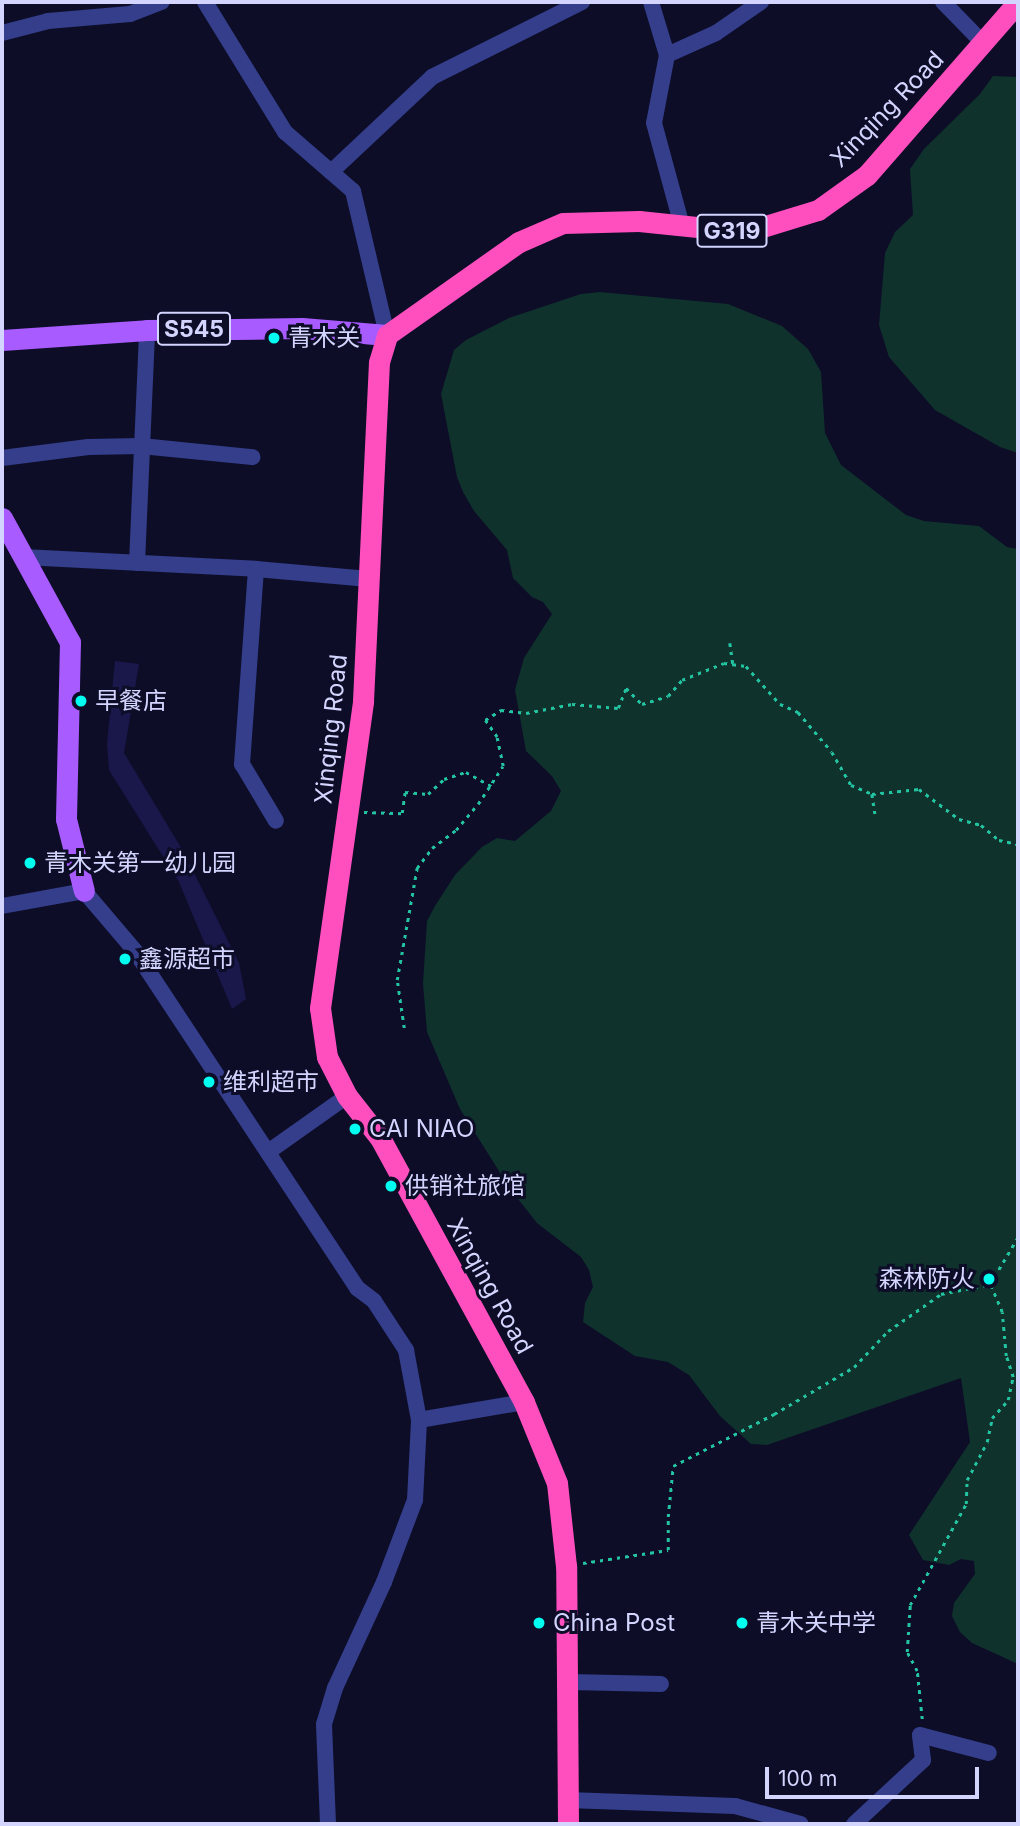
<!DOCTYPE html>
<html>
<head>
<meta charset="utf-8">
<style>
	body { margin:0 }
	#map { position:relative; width:1020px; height:1826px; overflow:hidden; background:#0d0d28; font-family:Inter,"Noto Sans SC",sans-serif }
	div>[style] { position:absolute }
	.green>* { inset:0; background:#0f322c }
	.building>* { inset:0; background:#1a174b }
	.path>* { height:2.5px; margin-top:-1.25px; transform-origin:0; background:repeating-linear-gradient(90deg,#23c4a1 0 3.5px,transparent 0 8.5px) }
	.minor>* { height:16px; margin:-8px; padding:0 8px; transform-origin:8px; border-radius:8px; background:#343e8b }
	.major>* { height:21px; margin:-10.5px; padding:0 10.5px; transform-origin:10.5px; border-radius:10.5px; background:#a85bff }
	.highway>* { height:21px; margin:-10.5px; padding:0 10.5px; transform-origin:10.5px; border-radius:10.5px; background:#ff4fbe }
	.dots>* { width:19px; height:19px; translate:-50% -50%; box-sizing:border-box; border:4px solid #0d0d28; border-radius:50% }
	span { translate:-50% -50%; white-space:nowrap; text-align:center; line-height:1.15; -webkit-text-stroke:6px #0d0d28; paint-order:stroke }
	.shield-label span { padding:2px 5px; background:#0d0d28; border:2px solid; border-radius:5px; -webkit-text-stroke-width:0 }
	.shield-label { font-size:23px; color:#d4d5ff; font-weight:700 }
	.street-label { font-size:24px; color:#d4d5ff }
	.poi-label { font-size:24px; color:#d4d5ff }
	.left { translate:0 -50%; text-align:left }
	.right { translate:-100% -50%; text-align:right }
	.frame { position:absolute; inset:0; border:4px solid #d4d5ff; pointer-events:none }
	.scale { position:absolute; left:765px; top:1767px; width:214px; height:32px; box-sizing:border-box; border:4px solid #d4d5ff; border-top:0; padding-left:9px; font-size:21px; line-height:24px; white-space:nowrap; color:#d4d5ff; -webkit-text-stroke:5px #0d0d28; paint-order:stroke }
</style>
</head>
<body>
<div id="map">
	<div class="green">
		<div style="clip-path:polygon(993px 76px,1018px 77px,1018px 453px,1000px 447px,935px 410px,889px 357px,879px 325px,885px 253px,895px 232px,913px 215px,910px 169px,924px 149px,980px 94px)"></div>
		<div style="clip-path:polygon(600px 292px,728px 304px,782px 326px,808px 349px,821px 372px,825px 433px,841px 465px,906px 515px,924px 521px,979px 526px,1007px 547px,1018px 549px,1018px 1664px,972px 1643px,960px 1632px,952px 1616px,954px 1603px,975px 1574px,974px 1561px,961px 1559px,949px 1565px,923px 1560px,909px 1535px,970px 1442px,961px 1378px,767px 1445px,751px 1444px,720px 1416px,689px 1375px,668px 1362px,635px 1356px,583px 1322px,585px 1303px,593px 1287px,589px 1270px,581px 1257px,537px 1223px,511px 1190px,460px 1109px,427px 1032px,423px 984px,427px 921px,435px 906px,455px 875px,482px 847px,497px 838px,515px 841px,551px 811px,561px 791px,552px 776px,526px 751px,515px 690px,524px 658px,552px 614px,543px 602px,532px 597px,513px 578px,507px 550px,474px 511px,463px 492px,457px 477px,441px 394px,454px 350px,466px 340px,509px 318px,581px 294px)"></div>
	</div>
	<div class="building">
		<div style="clip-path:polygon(115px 661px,139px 664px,124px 753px,183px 851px,239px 963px,246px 999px,232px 1009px,179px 882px,109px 770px,107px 744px)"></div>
	</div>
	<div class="path">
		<div style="left:730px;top:643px;width:21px;rotate:82deg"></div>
		<div style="left:872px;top:794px;width:20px;rotate:81deg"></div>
		<div style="left:364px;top:812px;width:38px;rotate:2deg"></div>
		<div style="left:402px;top:813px;width:21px;rotate:-82deg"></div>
		<div style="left:405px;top:792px;width:23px;rotate:5deg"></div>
		<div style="left:428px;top:794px;width:22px;rotate:-43deg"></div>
		<div style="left:444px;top:779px;width:23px;rotate:-18deg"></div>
		<div style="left:466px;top:772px;width:29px;rotate:29deg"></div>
		<div style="left:404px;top:1028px;width:49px;rotate:-98.3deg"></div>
		<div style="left:397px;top:980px;width:114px;rotate:-79.9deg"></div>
		<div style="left:417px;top:868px;width:25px;rotate:-53deg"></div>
		<div style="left:432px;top:848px;width:30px;rotate:-37deg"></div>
		<div style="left:456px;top:830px;width:34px;rotate:-50deg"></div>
		<div style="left:478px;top:804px;width:45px;rotate:-56.7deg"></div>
		<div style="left:503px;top:766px;width:30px;rotate:-102deg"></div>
		<div style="left:497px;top:737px;width:21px;rotate:-125deg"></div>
		<div style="left:485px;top:720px;width:19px;rotate:-32deg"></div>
		<div style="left:501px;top:710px;width:25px;rotate:7deg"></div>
		<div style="left:526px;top:713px;width:47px;rotate:-11.1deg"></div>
		<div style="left:572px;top:704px;width:46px;rotate:5deg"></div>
		<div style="left:618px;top:708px;width:22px;rotate:-68deg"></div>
		<div style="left:626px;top:688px;width:23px;rotate:45deg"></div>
		<div style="left:642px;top:704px;width:27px;rotate:-17deg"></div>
		<div style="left:668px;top:696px;width:21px;rotate:-49deg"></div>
		<div style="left:682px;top:680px;width:45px;rotate:-22deg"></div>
		<div style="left:724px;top:663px;width:22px;rotate:8deg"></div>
		<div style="left:746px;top:666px;width:51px;rotate:48.2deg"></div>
		<div style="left:780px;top:704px;width:20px;rotate:24deg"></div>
		<div style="left:798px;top:712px;width:52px;rotate:49.6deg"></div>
		<div style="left:832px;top:752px;width:38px;rotate:60deg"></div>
		<div style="left:851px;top:785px;width:23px;rotate:23deg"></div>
		<div style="left:872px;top:794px;width:47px;rotate:-6.1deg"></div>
		<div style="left:919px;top:789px;width:50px;rotate:36.9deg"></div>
		<div style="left:959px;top:819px;width:23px;rotate:15deg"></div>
		<div style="left:981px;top:825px;width:23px;rotate:40deg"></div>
		<div style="left:999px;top:840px;width:19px;rotate:12deg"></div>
		<div style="left:583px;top:1563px;width:86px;rotate:-8.7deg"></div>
		<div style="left:668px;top:1550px;width:33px;rotate:-90deg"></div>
		<div style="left:668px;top:1517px;width:51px;rotate:-84.4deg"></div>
		<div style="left:673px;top:1466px;width:114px;rotate:-27.2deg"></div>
		<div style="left:774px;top:1414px;width:93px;rotate:-30.4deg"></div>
		<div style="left:854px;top:1367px;width:50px;rotate:-46.6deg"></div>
		<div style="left:888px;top:1331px;width:65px;rotate:-34.9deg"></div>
		<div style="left:941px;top:1294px;width:50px;rotate:-11.5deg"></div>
		<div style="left:990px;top:1284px;width:55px;rotate:-59.2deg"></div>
		<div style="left:922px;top:1719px;width:48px;rotate:-95.9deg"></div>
		<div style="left:917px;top:1671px;width:21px;rotate:-118deg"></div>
		<div style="left:907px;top:1652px;width:47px;rotate:-86.3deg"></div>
		<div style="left:910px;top:1605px;width:115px;rotate:-61deg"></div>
		<div style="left:966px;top:1504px;width:24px;rotate:-88deg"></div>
		<div style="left:967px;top:1480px;width:43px;rotate:-62.2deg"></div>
		<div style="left:987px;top:1442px;width:25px;rotate:-78deg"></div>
		<div style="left:992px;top:1418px;width:24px;rotate:-48deg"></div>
		<div style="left:1008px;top:1400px;width:24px;rotate:-78deg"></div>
		<div style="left:1013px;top:1377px;width:22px;rotate:-108deg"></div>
		<div style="left:1006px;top:1356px;width:44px;rotate:-95.2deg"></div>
		<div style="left:1002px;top:1312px;width:30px;rotate:-113deg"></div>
	</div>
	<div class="minor">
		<div style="left:205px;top:2px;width:153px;rotate:58.4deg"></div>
		<div style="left:285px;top:132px;width:90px;rotate:40.9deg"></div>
		<div style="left:353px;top:191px;width:148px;rotate:76.7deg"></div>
		<div style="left:651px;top:2px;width:55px;rotate:73.2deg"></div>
		<div style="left:667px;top:55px;width:54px;rotate:-24.2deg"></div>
		<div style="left:716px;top:33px;width:55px;rotate:-34.6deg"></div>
		<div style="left:943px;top:2px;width:59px;rotate:45.7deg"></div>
		<div style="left:2px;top:33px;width:48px;rotate:-14.6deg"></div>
		<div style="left:48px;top:21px;width:82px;rotate:-4.9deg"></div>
		<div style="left:130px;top:14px;width:34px;rotate:-21deg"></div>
		<div style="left:667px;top:55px;width:69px;rotate:100.8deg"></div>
		<div style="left:654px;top:123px;width:107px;rotate:74.8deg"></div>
		<div style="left:331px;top:172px;width:139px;rotate:-43.2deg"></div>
		<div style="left:432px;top:77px;width:168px;rotate:-26.6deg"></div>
		<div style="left:2px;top:458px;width:87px;rotate:-7.3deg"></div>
		<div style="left:88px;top:447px;width:53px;rotate:-1.1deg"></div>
		<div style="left:141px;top:446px;width:112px;rotate:5.7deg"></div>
		<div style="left:23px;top:557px;width:233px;rotate:2.9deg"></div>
		<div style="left:256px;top:569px;width:113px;rotate:5.1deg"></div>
		<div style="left:137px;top:563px;width:233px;rotate:-87.5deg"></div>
		<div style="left:256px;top:569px;width:196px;rotate:94.1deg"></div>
		<div style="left:242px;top:764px;width:66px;rotate:59.2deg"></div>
		<div style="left:2px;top:906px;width:83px;rotate:-10.4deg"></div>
		<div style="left:84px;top:891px;width:79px;rotate:49.6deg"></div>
		<div style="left:135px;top:951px;width:404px;rotate:56.6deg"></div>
		<div style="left:357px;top:1288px;width:21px;rotate:37deg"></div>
		<div style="left:374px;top:1301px;width:59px;rotate:56.9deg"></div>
		<div style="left:406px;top:1350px;width:71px;rotate:79.5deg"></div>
		<div style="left:419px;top:1420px;width:107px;rotate:-9.7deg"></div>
		<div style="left:268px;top:1152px;width:97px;rotate:-35.3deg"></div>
		<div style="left:569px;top:1682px;width:92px;rotate:1.2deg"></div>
		<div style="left:568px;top:1800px;width:167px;rotate:2.1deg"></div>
		<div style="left:735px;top:1806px;width:68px;rotate:15.3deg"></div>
		<div style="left:328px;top:1824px;width:100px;rotate:-92.3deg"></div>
		<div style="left:324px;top:1724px;width:38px;rotate:-73deg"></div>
		<div style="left:335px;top:1688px;width:117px;rotate:-65.2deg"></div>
		<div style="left:384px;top:1582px;width:88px;rotate:-69.3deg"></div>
		<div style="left:415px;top:1500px;width:80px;rotate:-87.1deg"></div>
		<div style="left:854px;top:1824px;width:94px;rotate:-42.8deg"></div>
		<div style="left:923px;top:1760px;width:25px;rotate:-97deg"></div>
		<div style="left:920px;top:1735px;width:71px;rotate:14.6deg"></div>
	</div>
	<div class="major">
		<div style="left:2px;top:340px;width:145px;rotate:-3.9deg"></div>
		<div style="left:147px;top:330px;width:155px;rotate:-0.7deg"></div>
		<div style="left:302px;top:328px;width:85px;rotate:4.7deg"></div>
		<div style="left:2px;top:518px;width:141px;rotate:61.3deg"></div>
		<div style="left:70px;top:642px;width:177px;rotate:91.3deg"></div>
		<div style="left:66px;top:819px;width:74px;rotate:76deg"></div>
	</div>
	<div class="highway">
		<div style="left:568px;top:1824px;width:258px;rotate:-90.4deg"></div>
		<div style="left:566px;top:1566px;width:83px;rotate:-96.2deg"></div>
		<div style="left:557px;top:1483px;width:87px;rotate:-112.2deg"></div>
		<div style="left:524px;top:1402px;width:301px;rotate:-118.6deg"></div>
		<div style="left:380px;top:1138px;width:53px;rotate:-128.2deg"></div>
		<div style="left:347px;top:1096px;width:44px;rotate:-117.1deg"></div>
		<div style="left:327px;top:1057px;width:49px;rotate:-98.1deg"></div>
		<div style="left:320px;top:1008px;width:310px;rotate:-82deg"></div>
		<div style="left:363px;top:701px;width:339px;rotate:-87.3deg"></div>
		<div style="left:379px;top:362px;width:28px;rotate:-73deg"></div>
		<div style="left:387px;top:335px;width:161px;rotate:-35.2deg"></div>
		<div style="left:519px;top:242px;width:48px;rotate:-23.4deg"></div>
		<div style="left:563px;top:223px;width:76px;rotate:-1.5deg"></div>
		<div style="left:639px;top:221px;width:108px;rotate:5.9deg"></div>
		<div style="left:746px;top:232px;width:75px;rotate:-17deg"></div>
		<div style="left:818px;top:210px;width:60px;rotate:-35.5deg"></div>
		<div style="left:867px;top:175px;width:230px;rotate:-48.9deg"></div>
	</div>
	<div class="dots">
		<div style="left:274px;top:338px;background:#00fff1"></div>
		<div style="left:81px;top:701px;background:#00fff1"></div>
		<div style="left:30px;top:863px;background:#00fff1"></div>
		<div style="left:125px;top:959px;background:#00fff1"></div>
		<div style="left:209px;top:1082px;background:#00fff1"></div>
		<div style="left:355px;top:1129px;background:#00fff1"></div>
		<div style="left:391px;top:1186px;background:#00fff1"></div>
		<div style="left:989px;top:1279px;background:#00fff1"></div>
		<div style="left:539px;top:1623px;background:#00fff1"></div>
		<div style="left:742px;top:1623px;background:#00fff1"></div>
	</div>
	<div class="shield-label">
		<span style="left:732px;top:231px">G319</span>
		<span style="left:194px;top:329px">S545</span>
	</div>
	<div class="street-label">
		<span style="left:887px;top:109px;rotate:-46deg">Xinqing Road</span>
		<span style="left:331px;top:729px;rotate:-84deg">Xinqing Road</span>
		<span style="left:490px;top:1286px;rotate:61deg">Xinqing Road</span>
	</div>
	<div class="poi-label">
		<span class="left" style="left:288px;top:338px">青木关</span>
		<span class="left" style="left:95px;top:701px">早餐店</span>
		<span class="left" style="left:44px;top:863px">青木关第一幼儿园</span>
		<span class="left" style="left:139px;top:959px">鑫源超市</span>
		<span class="left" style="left:223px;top:1082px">维利超市</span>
		<span class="left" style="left:369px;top:1129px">CAI NIAO</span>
		<span class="left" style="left:405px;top:1186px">供销社旅馆</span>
		<span class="right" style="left:975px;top:1279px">森林防火</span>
		<span class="left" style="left:553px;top:1623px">China Post</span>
		<span class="left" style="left:756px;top:1623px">青木关中学</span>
	</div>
	<div class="frame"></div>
	<div class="scale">100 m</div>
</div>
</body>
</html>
